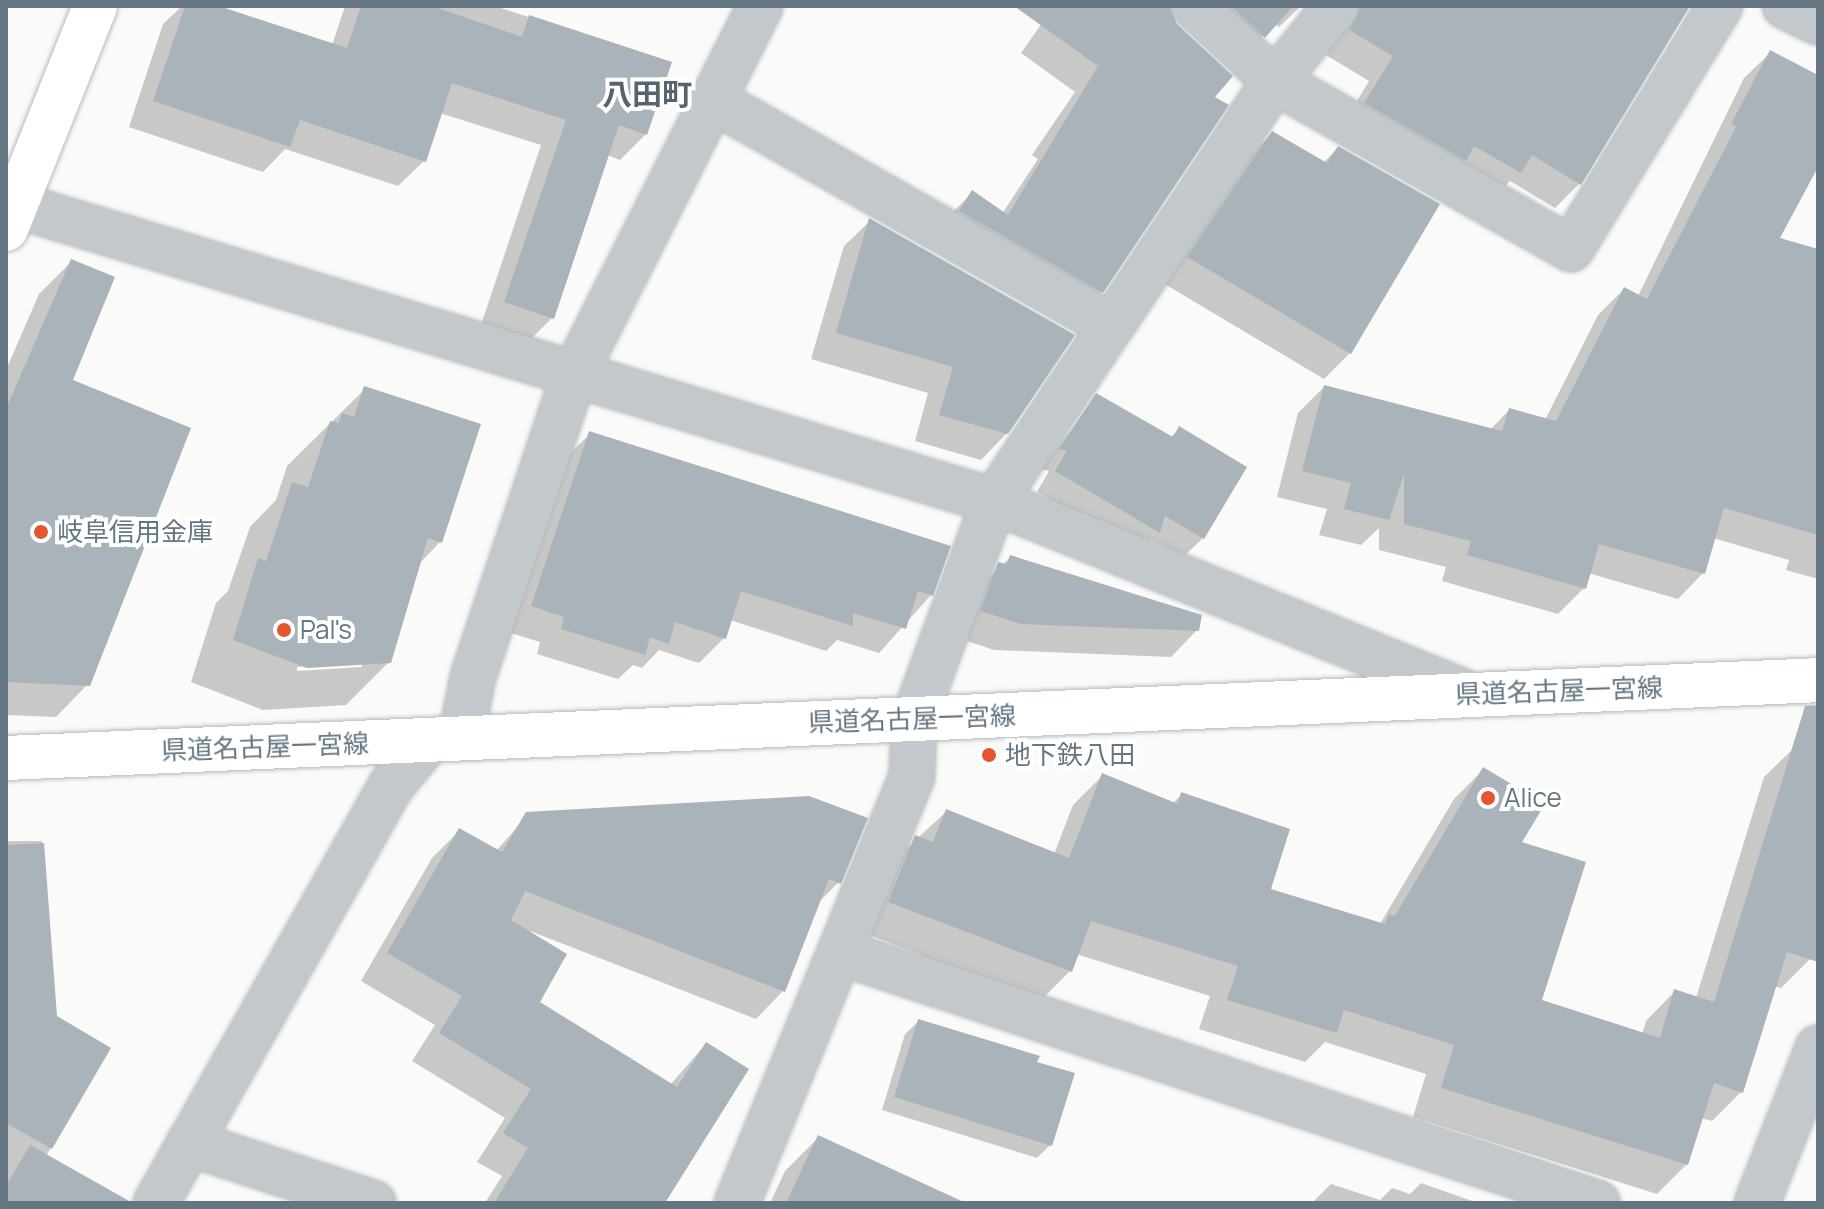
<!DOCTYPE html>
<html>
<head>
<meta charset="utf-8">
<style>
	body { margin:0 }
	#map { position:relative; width:1824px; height:1209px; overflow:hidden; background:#fafaf8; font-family:Manrope,"Noto Sans JP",sans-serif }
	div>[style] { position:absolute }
	.shadow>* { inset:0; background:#0003 }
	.building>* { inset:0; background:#aab3b9 }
	.roads { filter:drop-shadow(0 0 2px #b3babf) drop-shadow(0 0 2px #b3babf) }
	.minor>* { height:44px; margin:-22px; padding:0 22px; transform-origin:22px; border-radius:22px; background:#c3c8cc }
	.secondary>* { height:44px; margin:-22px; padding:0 22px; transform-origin:22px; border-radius:22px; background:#fff }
	.dots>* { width:22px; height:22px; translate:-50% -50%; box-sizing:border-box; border:4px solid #fff; border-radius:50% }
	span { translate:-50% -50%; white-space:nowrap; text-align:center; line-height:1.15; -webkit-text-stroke:8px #fff; paint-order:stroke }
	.poi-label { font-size:26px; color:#657683 }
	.left { translate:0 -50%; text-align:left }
	.street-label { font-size:26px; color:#657683 }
	.quarter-label { font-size:30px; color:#57646e; font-weight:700 }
	.frame { position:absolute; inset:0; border:8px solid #657683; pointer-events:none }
</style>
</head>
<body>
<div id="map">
	<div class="shadow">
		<div style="clip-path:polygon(182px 6px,213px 6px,332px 45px,345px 6px,495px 6px,669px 64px,646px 134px,620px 160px,607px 155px,552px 318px,526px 344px,480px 328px,541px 145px,440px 113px,424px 161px,398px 186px,285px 149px,263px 172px,129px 127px,163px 24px)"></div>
		<div style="clip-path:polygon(1054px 6px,1662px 6px,1579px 184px,1555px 208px,1510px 181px,1495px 196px,1341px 128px,1369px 81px,1326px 55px,1337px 35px,1326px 10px,1301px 6px,1279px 27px,1274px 24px,1239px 61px,1185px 11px,1170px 8px,1168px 15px,1230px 76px,1212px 98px,1102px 292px,1077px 316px,947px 218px,972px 193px,1002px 214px,1038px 159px,1032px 155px,1075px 92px,1021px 53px)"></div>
		<div style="clip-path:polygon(1770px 53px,1818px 77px,1818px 160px,1777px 239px,1818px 251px,1818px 579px,1786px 570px,1789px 560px,1713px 538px,1703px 573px,1678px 599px,1588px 573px,1584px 588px,1558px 614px,1442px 581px,1446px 567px,1379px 550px,1379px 528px,1361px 545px,1319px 535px,1327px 509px,1277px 497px,1298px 413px,1324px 387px,1490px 430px,1509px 410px,1545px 420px,1598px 315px,1624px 289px,1638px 296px,1744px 78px)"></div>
		<div style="clip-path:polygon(1272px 133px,1323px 163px,1338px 148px,1350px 353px,1324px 379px,1163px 283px,1246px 159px)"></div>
		<div style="clip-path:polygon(870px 221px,1007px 433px,981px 460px,915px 441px,928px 393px,811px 359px,844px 246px)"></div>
		<div style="clip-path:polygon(71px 262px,70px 381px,88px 684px,56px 717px,6px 715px,6px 370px,39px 294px)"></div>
		<div style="clip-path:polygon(evenodd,365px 389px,440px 542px,419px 564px,389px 662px,346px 705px,263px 710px,191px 682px,216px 603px,228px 591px,250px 527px,276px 500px,287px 466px,365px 389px,362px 663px,362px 667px,297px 671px,297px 667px,362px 663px)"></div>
		<div style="clip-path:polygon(1097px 396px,1170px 438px,1179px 429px,1203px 538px,1183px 557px,1151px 539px,1139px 551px,1037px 492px,1049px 471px,1041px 469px)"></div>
		<div style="clip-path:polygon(590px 434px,931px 595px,879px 653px,837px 640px,826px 651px,730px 620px,724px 638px,699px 663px,659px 650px,642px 668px,633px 665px,618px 679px,537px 654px,540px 642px,507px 632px,564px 459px)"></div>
		<div style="clip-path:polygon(1010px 558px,1197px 630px,1171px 657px,994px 650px,955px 637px,973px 590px)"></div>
		<div style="clip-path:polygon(1794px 748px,1818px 755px,1818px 934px,1810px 959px,1781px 988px,1774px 986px,1741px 1092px,1712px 1121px,1701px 1118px,1687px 1164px,1657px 1194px,1413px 1117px,1426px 1074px,1325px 1042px,1305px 1062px,1199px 1029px,1210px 996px,1076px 954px,1070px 971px,1040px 1001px,859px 931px,886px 867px,946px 812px,1054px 854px,1073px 805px,1102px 776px,1172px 804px,1182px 794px,1268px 890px,1380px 924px,1454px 799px,1483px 770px,1519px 843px,1539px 1002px,1642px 1034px,1646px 1021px,1675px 991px,1696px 998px,1764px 777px)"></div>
		<div style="clip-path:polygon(811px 798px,839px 882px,817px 904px,783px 991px,756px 1019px,530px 931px,537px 1002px,670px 1085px,706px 1044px,655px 1203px,485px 1203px,502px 1176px,477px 1162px,505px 1118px,412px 1061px,435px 1025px,361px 981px,432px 858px,460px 830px,496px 851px,530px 813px)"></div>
		<div style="clip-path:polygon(6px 841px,42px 841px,55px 1017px,108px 1048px,46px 1156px,101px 1203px,6px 1203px)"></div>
		<div style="clip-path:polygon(919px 1021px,1035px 1063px,1051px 1144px,1037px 1158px,882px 1110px,905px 1034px)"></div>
		<div style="clip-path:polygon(818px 1138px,961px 1203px,770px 1203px,785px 1171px)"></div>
		<div style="clip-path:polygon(1421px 1183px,1478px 1203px,1312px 1203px,1331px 1184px,1380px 1200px,1392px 1188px,1410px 1194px)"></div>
	</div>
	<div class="building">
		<div style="clip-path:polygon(185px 6px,219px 6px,347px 48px,361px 6px,432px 6px,522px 37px,529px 15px,672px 62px,647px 135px,619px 125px,554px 319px,504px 302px,566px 120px,452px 83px,426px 162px,300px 120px,290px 147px,153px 101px)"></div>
		<div style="clip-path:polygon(1014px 6px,1170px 6px,1177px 24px,1233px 76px,1215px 97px,1229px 105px,1103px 293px,959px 211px,972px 190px,1008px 215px,1098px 66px)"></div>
		<div style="clip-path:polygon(1231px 6px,1293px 6px,1265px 38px)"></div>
		<div style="clip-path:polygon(1360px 6px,1690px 6px,1581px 185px,1532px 155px,1521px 173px,1474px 146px,1466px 161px,1364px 103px,1393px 56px,1349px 30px)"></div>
		<div style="clip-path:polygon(1770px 50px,1818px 75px,1818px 167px,1780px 238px,1818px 249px,1818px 535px,1724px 508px,1705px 574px,1599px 544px,1586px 589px,1467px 555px,1471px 541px,1404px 524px,1404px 474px,1389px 520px,1344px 509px,1351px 483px,1302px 471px,1324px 385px,1502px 431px,1509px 408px,1556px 421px,1624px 287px,1647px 299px,1736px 127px,1731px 124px)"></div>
		<div style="clip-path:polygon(1272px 131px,1327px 163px,1338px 146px,1440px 204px,1351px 354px,1187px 257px)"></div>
		<div style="clip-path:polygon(869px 218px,1075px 335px,1008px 434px,939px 415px,953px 367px,836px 333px)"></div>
		<div style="clip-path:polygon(71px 259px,115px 277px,73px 380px,191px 428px,90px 686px,6px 682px,6px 409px)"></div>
		<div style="clip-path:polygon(364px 386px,481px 424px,442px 543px,428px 538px,391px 663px,307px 668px,233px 640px,258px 558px,266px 561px,292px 482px,308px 487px,330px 421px,339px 423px,342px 413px,354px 417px)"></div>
		<div style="clip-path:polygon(1096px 393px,1173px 437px,1179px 426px,1247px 467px,1204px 539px,1165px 516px,1160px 533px,1055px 471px,1067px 451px,1059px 449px)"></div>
		<div style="clip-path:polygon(589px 431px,951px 546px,933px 596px,918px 591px,906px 629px,853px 613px,853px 626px,741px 591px,726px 639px,675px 622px,669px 644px,650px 637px,645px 655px,561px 629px,564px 617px,531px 606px)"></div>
		<div style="clip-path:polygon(1010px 555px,1202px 615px,1199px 631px,1021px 624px,980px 611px,998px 562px,1007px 564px)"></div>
		<div style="clip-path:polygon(1818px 705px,1818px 962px,1787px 952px,1743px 1093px,1714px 1083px,1688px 1165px,1441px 1088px,1454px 1045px,1344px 1010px,1337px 1033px,1227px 1000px,1238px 966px,1091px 921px,1072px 972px,888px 902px,915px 835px,933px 842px,946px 809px,1069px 858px,1102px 773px,1178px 804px,1181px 792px,1290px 829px,1271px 889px,1385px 924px,1389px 914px,1395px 916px,1483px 767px,1545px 804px,1522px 842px,1586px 862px,1542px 1000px,1660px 1038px,1674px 989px,1714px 1002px,1805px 706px)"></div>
		<div style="clip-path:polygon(809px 796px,868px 818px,841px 884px,829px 879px,785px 992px,525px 891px,511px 920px,567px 954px,540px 1002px,677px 1087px,706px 1042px,749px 1069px,665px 1203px,494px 1203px,528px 1148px,503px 1133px,531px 1089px,439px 1033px,462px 996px,387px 953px,459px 828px,502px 852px,526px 812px)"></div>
		<div style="clip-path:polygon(44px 843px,57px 1016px,111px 1048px,52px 1149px,6px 1123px,6px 845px)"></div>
		<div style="clip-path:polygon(918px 1019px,1040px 1056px,1037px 1062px,1075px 1073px,1052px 1146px,894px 1097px)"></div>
		<div style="clip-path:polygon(818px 1135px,966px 1203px,786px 1203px)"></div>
		<div style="clip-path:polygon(30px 1145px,131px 1202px,131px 1203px,6px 1203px,6px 1186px)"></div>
	</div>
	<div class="roads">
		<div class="minor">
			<div style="left:1194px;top:6px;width:110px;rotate:42.8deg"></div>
			<div style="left:1275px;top:81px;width:340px;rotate:29.6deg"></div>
			<div style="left:1571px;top:249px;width:285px;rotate:-58.5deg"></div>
			<div style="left:1785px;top:6px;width:37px;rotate:26deg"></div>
			<div style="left:713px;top:100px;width:455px;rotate:29.6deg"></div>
			<div style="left:16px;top:205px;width:1022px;rotate:16.84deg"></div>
			<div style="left:994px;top:501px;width:515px;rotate:22.13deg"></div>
			<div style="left:461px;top:738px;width:62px;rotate:-78.9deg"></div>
			<div style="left:473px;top:677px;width:318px;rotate:-71.5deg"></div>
			<div style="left:574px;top:375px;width:413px;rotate:-63.2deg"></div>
			<div style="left:840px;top:952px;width:798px;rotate:18.34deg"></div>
			<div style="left:189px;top:1143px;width:194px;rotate:18.1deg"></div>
			<div style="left:156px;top:1203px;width:477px;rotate:-60.6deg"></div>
			<div style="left:390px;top:787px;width:61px;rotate:-50.3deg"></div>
			<div style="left:737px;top:1203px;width:461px;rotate:-67.7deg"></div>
			<div style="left:912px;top:776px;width:57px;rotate:-88deg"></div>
			<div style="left:914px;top:719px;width:232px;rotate:-69.8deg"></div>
			<div style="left:994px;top:501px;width:505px;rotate:-56.22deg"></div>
			<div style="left:1275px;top:81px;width:97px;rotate:-50.9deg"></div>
			<div style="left:1757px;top:1203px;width:167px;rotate:-68.5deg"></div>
		</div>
		<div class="secondary">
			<div style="left:6px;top:229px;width:240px;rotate:-68.2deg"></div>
			<div style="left:6px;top:758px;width:1814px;rotate:-2.46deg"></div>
		</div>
	</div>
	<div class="dots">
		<div style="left:41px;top:532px;background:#e4572e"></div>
		<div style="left:284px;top:630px;background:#e4572e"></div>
		<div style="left:989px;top:755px;background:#e4572e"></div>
		<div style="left:1488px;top:798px;background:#e4572e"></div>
	</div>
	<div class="poi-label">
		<span class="left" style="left:57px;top:532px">岐阜信用金庫</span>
		<span class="left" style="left:300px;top:630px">Pal's</span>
		<span class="left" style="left:1005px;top:755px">地下鉄八田</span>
		<span class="left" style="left:1504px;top:798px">Alice</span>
	</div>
	<div class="street-label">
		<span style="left:1559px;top:691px;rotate:-2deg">県道名古屋一宮線</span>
		<span style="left:912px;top:719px;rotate:-2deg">県道名古屋一宮線</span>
		<span style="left:265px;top:747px;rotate:-2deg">県道名古屋一宮線</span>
	</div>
	<div class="quarter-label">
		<span style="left:647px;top:94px">八田町</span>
	</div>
	<div class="frame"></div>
</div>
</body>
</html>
